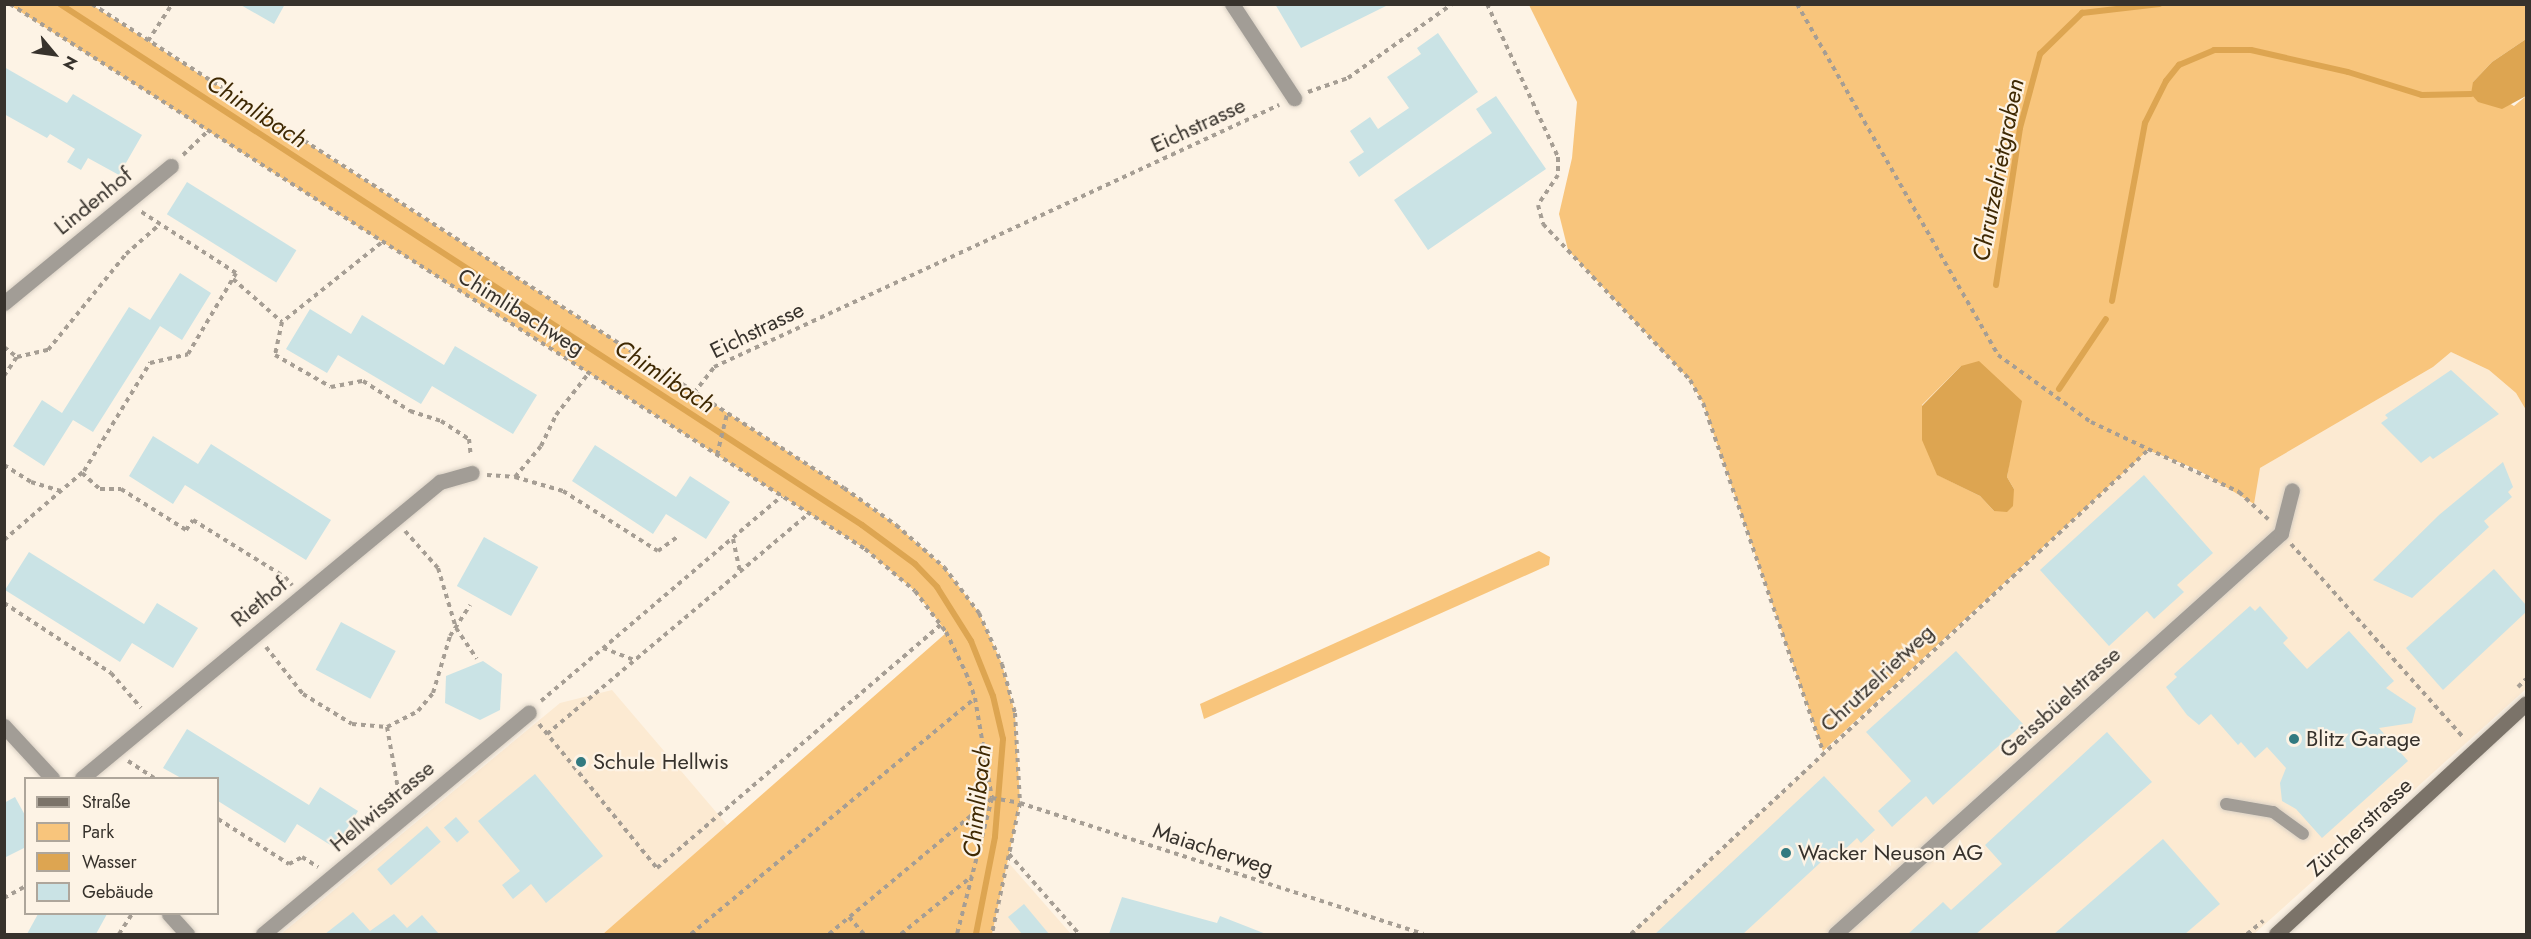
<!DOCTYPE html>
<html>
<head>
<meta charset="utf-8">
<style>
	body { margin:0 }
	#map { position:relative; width:2531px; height:939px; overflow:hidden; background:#fdf3e5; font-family:Jost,sans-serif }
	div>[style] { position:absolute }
	.built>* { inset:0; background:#fcead2 }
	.green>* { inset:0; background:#f8c57c }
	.water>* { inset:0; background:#dda551 }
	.stream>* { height:6px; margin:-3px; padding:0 3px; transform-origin:3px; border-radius:3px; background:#dda551 }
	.building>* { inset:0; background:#cae3e5; transform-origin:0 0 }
	.path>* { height:4px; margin-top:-2px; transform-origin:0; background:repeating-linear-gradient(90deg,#a69e94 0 4.5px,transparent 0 9px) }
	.roads { filter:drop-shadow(0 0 2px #d9d0c4) drop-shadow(0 0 2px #d9d0c4) }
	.lane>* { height:12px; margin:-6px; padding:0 6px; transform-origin:6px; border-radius:6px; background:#a29d96 }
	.street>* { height:15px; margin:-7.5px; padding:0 7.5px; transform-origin:7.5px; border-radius:7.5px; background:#a29d96 }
	.secondary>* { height:15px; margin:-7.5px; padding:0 7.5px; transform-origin:7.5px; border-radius:7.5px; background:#7b7369 }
	.dots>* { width:16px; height:16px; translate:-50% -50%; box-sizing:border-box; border:3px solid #fdf3e5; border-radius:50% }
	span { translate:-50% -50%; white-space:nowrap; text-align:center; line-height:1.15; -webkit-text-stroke:4.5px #fdf3e5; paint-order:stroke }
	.street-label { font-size:22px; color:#37322c }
	.poi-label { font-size:22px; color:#37322c }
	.left { translate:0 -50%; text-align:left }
	.water-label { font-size:24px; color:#3f2903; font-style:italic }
	.frame { position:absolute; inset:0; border:6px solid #37322c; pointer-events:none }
	.legend { position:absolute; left:24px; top:777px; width:195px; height:138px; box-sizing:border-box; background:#fdf3e5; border:2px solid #aea69b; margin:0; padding:8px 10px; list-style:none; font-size:18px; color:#37322c }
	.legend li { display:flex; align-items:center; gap:12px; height:30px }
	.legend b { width:30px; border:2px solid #aea69b }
	.north { position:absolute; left:24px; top:24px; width:60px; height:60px; -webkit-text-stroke:4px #fdf3e5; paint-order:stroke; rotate:119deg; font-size:16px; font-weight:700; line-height:24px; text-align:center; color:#37322c }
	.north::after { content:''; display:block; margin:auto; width:21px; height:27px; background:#37322c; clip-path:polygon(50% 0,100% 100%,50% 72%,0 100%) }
</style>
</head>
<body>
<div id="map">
	<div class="built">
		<div style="clip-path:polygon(2451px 352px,2489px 370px,2516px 393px,2526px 410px,2526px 689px,2254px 934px,1631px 934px,2148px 450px,2239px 492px,2260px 468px,2433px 367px)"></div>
		<div style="clip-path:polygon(612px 690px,728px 826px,603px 934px,281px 934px,560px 703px)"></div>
		<div style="clip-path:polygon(1007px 861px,1071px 934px,992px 934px)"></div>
	</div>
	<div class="green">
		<div style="clip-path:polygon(10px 5px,92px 5px,844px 488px,896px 525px,944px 567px,979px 613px,1002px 664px,1015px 713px,1020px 803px,992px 934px,603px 934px,946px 633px,941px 625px,915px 591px,865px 549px)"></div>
		<div style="clip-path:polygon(evenodd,1529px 5px,2526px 5px,2526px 39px,2492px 62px,2473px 82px,2514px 106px,2526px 96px,2526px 410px,2516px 393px,2489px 370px,2451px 352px,2433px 367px,2260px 468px,2254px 504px,2198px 470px,2148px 450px,1823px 751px,1703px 403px,1690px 380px,1568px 250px,1559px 214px,1572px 158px,1577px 102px,1529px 5px,1961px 366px,2013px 439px,2007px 477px,2014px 489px,1994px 511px,1980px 496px,1938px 475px,1922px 405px,1961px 366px)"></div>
		<div style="clip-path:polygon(1539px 551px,1550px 557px,1549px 565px,1204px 719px,1200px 704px)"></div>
	</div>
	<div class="water">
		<div style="clip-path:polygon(2526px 39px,2526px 96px,2502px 109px,2478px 102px,2471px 94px,2473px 82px,2492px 62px)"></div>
		<div style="clip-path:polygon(1979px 361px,2022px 401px,2007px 477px,2014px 489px,2013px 506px,2007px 512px,1994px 511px,1980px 496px,1937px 475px,1922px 440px,1922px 406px,1961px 366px)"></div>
	</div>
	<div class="stream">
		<div style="left:60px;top:4px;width:956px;rotate:33.01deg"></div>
		<div style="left:862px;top:525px;width:66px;rotate:36.3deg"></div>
		<div style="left:915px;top:564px;width:32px;rotate:46deg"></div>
		<div style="left:937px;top:587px;width:64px;rotate:57.8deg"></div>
		<div style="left:971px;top:641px;width:59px;rotate:68.2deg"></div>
		<div style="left:993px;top:696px;width:44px;rotate:76.9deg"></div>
		<div style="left:1003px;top:739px;width:98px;rotate:94.7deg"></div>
		<div style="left:995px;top:837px;width:99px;rotate:101.1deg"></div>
		<div style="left:1996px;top:285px;width:159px;rotate:-81.3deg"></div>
		<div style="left:2020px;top:128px;width:77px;rotate:-74.9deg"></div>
		<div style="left:2040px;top:54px;width:59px;rotate:-44.3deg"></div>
		<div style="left:2082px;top:13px;width:78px;rotate:-6.7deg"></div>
		<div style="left:2112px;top:301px;width:181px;rotate:-79.5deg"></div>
		<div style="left:2145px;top:123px;width:47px;rotate:-63.4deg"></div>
		<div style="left:2166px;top:81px;width:21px;rotate:-51deg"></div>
		<div style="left:2179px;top:65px;width:38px;rotate:-23deg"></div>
		<div style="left:2214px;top:50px;width:37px"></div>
		<div style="left:2251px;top:50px;width:99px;rotate:12.8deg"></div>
		<div style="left:2348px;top:72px;width:77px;rotate:17.3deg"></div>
		<div style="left:2422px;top:95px;width:49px;rotate:-1.2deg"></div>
		<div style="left:2059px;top:389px;width:84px;rotate:-56.1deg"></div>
	</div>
	<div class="building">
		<div style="clip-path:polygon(239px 4px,285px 4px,274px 24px)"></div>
		<div style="clip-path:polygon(1275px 4px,1390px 4px,1301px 48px)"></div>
		<div style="clip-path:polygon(1438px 33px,1478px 92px,1359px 177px,1349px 162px,1364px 152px,1350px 131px,1370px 117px,1378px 129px,1409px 108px,1387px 77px,1421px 54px,1417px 48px)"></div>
		<div style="clip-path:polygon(4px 67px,67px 103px,73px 94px,142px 135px,119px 175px,88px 158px,81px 170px,67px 162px,75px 149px,50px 134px,47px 138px,4px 114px)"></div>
		<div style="clip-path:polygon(1496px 96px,1546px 169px,1428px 250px,1394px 200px,1492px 133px,1476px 109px)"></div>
		<div style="left:187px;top:182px;width:129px;height:38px;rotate:32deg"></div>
		<div style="clip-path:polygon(180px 273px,211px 293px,182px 340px,160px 326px,93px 432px,73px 420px,44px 466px,13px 446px,42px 400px,62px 413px,129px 307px,150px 320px)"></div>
		<div style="clip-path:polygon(310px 309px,351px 334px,362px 315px,444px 365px,455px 346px,537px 395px,513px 434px,432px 386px,421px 404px,338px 355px,327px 373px,286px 349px)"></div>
		<div style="clip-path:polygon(2451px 370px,2499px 414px,2433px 459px,2430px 456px,2421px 463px,2381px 423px,2388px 418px,2385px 415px)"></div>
		<div style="clip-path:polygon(153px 436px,198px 464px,211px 444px,331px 520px,306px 560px,185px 485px,173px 504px,129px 476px)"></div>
		<div style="clip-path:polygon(595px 445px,676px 497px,690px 476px,730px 502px,706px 539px,666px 514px,653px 534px,572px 481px)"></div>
		<div style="clip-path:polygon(2503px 462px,2513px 487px,2508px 492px,2512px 497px,2484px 521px,2489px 527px,2412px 598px,2373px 580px,2439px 515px)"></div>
		<div style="clip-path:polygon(2144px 475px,2213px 553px,2177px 585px,2184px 592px,2154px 619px,2147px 611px,2109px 646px,2040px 570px)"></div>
		<div style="left:484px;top:537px;width:62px;height:56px;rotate:29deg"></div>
		<div style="clip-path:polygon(29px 552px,144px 624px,157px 603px,198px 628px,173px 668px,132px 643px,120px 662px,5px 590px)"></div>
		<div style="clip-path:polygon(2494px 569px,2526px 605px,2526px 612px,2443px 690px,2406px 648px)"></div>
		<div style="clip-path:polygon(2250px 606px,2255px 611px,2260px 606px,2288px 638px,2283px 643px,2307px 669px,2349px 631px,2394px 681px,2386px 688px,2416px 708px,2412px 723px,2379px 728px,2408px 761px,2322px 838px,2296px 809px,2282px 801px,2280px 783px,2286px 768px,2267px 747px,2255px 758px,2241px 742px,2238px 745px,2211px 714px,2199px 725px,2187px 715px,2166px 687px,2177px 677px,2174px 674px)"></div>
		<div style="left:341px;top:622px;width:62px;height:54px;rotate:28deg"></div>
		<div style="clip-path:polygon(1956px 651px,2023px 724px,1933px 805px,1926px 796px,1892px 827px,1878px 811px,1911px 781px,1866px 732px)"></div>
		<div style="clip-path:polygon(483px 661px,502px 674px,500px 710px,480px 720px,445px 703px,446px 676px)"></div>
		<div style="clip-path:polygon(187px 729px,309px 805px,320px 787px,358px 811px,335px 848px,297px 824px,285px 843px,218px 801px,218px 778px,181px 778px,163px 768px)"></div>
		<div style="clip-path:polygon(2107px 732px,2152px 782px,1976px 934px,1908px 934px,1943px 902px,1951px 910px,2002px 864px,1985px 845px)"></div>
		<div style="clip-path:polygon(535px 774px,603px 856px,546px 903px,531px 884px,513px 899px,502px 885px,520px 871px,478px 821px)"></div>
		<div style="clip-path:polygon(1824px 776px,1875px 830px,1861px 843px,1857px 838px,1838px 856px,1833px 851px,1743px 934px,1655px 934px)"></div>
		<div style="clip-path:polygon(15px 797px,26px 817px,26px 847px,4px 858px,4px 803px)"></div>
		<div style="left:456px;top:817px;width:20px;height:16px;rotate:49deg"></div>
		<div style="left:427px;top:826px;width:21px;height:66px;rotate:49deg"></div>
		<div style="clip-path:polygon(2163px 839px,2220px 904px,2185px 934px,2054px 934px)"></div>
		<div style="clip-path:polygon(1122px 897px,1217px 923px,1220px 916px,1266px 934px,1109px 934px)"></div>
		<div style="clip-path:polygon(1024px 904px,1049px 934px,1022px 934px,1008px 917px)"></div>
		<div style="clip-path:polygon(353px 912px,370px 931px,394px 914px,407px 928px,422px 915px,439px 934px,325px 934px)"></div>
		<div style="clip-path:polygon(38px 914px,107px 914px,96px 934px,27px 934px)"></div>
	</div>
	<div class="path">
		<div style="left:10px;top:4px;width:1014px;rotate:32.51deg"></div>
		<div style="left:865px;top:549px;width:65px;rotate:40deg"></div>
		<div style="left:915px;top:591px;width:51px;rotate:52.9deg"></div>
		<div style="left:946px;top:632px;width:46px;rotate:64deg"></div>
		<div style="left:966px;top:673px;width:27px;rotate:70deg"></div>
		<div style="left:975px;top:698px;width:101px;rotate:80.4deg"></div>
		<div style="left:992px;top:798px;width:140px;rotate:104.4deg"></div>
		<div style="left:92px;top:4px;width:894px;rotate:32.77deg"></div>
		<div style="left:844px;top:488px;width:64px;rotate:35.4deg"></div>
		<div style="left:896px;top:525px;width:64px;rotate:41.2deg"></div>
		<div style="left:944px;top:567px;width:58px;rotate:52.7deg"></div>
		<div style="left:979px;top:613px;width:56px;rotate:65.7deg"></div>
		<div style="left:1002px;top:664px;width:51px;rotate:75.1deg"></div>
		<div style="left:1015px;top:713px;width:90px;rotate:86.8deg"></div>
		<div style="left:1020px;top:803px;width:134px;rotate:102.1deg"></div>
		<div style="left:1487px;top:4px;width:169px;rotate:65.1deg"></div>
		<div style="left:1558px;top:157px;width:18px;rotate:90deg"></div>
		<div style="left:1558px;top:175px;width:36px;rotate:124deg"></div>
		<div style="left:1538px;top:205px;width:20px;rotate:75deg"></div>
		<div style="left:1543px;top:224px;width:214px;rotate:46.7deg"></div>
		<div style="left:1690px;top:380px;width:26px;rotate:61deg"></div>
		<div style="left:1703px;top:403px;width:368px;rotate:71deg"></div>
		<div style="left:1797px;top:4px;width:404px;rotate:60.2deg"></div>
		<div style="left:1998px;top:355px;width:115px;rotate:35.8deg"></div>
		<div style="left:2091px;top:422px;width:164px;rotate:25.3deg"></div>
		<div style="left:2239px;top:492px;width:40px;rotate:43deg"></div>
		<div style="left:148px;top:41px;width:44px;rotate:-57deg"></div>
		<div style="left:1308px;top:92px;width:42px;rotate:-19.3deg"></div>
		<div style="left:1348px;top:78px;width:128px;rotate:-35.4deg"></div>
		<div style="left:183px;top:155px;width:35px;rotate:-44deg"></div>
		<div style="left:381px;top:243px;width:127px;rotate:141.4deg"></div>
		<div style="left:282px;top:322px;width:34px;rotate:102deg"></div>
		<div style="left:275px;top:355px;width:64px;rotate:29.7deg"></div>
		<div style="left:331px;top:387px;width:33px;rotate:-11deg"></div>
		<div style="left:363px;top:381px;width:56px;rotate:32.6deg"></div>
		<div style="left:410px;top:411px;width:33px;rotate:18deg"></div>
		<div style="left:441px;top:421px;width:33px;rotate:33deg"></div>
		<div style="left:469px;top:439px;width:18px;rotate:84deg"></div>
		<div style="left:233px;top:279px;width:65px;rotate:41.3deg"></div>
		<div style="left:4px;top:347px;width:16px;rotate:38deg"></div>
		<div style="left:4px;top:376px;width:23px;rotate:-56deg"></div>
		<div style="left:17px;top:357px;width:32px;rotate:-13deg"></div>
		<div style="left:48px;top:350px;width:124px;rotate:-50.9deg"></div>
		<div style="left:126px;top:254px;width:45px;rotate:-41.4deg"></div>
		<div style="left:694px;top:393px;width:33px;rotate:-52deg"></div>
		<div style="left:714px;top:367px;width:623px;rotate:-24.88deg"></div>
		<div style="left:717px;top:455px;width:42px;rotate:-76.3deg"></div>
		<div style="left:4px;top:465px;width:32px;rotate:32deg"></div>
		<div style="left:31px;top:482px;width:30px;rotate:17deg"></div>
		<div style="left:82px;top:473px;width:24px;rotate:42deg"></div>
		<div style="left:100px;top:489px;width:21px"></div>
		<div style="left:121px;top:489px;width:77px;rotate:32.2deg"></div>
		<div style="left:186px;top:530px;width:12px;rotate:-55deg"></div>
		<div style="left:193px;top:520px;width:108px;rotate:31.8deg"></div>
		<div style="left:285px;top:577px;width:11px;rotate:49deg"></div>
		<div style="left:487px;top:475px;width:28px;rotate:4deg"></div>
		<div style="left:515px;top:477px;width:40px;rotate:-50deg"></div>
		<div style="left:541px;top:446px;width:34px;rotate:-64deg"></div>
		<div style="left:556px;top:415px;width:52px;rotate:-52deg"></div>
		<div style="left:515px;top:477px;width:50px;rotate:16.3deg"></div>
		<div style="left:563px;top:491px;width:112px;rotate:32.3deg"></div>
		<div style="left:658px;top:551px;width:26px;rotate:-36deg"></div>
		<div style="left:405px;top:531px;width:50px;rotate:48.3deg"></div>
		<div style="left:438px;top:568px;width:63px;rotate:73.3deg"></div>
		<div style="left:456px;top:628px;width:37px;rotate:56deg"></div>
		<div style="left:733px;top:539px;width:33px;rotate:78deg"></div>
		<div style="left:4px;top:540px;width:106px;rotate:-40.8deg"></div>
		<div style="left:84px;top:471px;width:127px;rotate:-58.6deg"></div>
		<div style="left:150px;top:363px;width:39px;rotate:-13deg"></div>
		<div style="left:188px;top:354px;width:94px;rotate:-59.3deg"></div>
		<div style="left:236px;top:273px;width:114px;rotate:-147.1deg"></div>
		<div style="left:2291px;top:544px;width:260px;rotate:48.3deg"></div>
		<div style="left:4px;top:603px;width:128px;rotate:33.2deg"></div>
		<div style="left:111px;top:673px;width:46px;rotate:49.4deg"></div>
		<div style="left:266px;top:647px;width:60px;rotate:51.8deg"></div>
		<div style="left:303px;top:694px;width:57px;rotate:31.5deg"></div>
		<div style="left:352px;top:724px;width:35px;rotate:5deg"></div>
		<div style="left:387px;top:727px;width:35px;rotate:-27deg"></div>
		<div style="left:418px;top:711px;width:23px;rotate:-50deg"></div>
		<div style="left:433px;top:693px;width:59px;rotate:-73.4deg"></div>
		<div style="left:450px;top:636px;width:37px;rotate:-57deg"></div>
		<div style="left:603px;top:648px;width:33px;rotate:21deg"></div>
		<div style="left:2518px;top:687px;width:11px;rotate:-45deg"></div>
		<div style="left:541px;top:701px;width:316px;rotate:-40.4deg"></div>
		<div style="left:539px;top:724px;width:186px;rotate:50.7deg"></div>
		<div style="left:657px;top:868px;width:374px;rotate:-40.6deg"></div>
		<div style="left:387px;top:727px;width:74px;rotate:79.9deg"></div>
		<div style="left:547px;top:734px;width:343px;rotate:-40.1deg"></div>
		<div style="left:128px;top:761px;width:31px;rotate:33deg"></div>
		<div style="left:218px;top:819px;width:84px;rotate:32.4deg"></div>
		<div style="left:289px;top:864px;width:15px;rotate:-28deg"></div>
		<div style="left:302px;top:857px;width:19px;rotate:32deg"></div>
		<div style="left:1009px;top:854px;width:106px;rotate:48.8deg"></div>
		<div style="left:4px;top:898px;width:25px;rotate:-29deg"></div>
		<div style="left:849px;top:917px;width:23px;rotate:49deg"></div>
		<div style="left:119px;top:934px;width:24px;rotate:-57deg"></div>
		<div style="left:691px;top:934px;width:369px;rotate:-39.7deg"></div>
		<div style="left:829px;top:934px;width:212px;rotate:-39.8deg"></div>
		<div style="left:992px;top:798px;width:28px;rotate:10deg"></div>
		<div style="left:1020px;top:803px;width:424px;rotate:18deg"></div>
		<div style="left:901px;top:934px;width:92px;rotate:-39.2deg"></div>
		<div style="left:1631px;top:934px;width:708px;rotate:-43.11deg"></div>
		<div style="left:2247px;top:934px;width:21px;rotate:-39deg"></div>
	</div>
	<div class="roads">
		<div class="lane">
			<div style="left:2226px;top:804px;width:48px;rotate:9.7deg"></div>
			<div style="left:2273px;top:812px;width:37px;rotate:36deg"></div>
		</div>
		<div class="street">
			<div style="left:1232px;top:4px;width:113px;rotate:56.6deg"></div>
			<div style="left:4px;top:303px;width:216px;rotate:-39.4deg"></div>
			<div style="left:4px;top:726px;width:71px;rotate:47.3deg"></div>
			<div style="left:82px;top:778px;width:465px;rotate:-39.6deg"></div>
			<div style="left:440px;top:482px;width:33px;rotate:-16deg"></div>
			<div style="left:169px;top:914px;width:27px;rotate:48deg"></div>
			<div style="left:263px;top:934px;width:346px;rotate:-39.8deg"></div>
			<div style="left:1835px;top:934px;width:600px;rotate:-41.96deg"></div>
			<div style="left:2281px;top:533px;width:44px;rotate:-75.7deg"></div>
		</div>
		<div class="secondary">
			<div style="left:2276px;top:934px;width:340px;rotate:-42.7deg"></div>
		</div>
	</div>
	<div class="dots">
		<div style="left:2294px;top:739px;background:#327a80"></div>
		<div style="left:581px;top:762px;background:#327a80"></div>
		<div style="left:1786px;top:853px;background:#327a80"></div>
	</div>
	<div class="street-label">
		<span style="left:1198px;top:125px;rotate:-25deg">Eichstrasse</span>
		<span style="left:93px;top:201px;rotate:-39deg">Lindenhof</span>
		<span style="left:521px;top:312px;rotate:32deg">Chimlibachweg</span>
		<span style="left:757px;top:330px;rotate:-26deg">Eichstrasse</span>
		<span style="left:259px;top:602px;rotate:-39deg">Riethof</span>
		<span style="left:1877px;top:678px;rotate:-43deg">Chrutzelrietweg</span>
		<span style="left:2060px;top:702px;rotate:-42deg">Geissbüelstrasse</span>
		<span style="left:382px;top:806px;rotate:-40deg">Hellwisstrasse</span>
		<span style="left:2360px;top:827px;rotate:-43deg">Zürcherstrasse</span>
		<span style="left:1213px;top:849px;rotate:18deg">Maiacherweg</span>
	</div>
	<div class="poi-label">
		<span class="left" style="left:2306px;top:739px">Blitz Garage</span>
		<span class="left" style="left:593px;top:762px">Schule Hellwis</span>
		<span class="left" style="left:1798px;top:853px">Wacker Neuson AG</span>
	</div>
	<div class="water-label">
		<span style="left:257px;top:111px;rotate:33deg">Chimlibach</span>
		<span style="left:1998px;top:170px;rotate:-79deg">Chrutzelrietgraben</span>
		<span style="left:665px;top:376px;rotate:33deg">Chimlibach</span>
		<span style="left:977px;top:801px;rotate:-84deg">Chimlibach</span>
	</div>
	<div class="frame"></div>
	<ul class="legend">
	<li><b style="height:8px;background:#7b7369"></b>Straße</li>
	<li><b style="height:16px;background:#f8c57c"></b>Park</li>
	<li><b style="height:16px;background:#dda551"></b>Wasser</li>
	<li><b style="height:16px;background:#cae3e5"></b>Gebäude</li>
	</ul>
	<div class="north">N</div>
</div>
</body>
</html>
